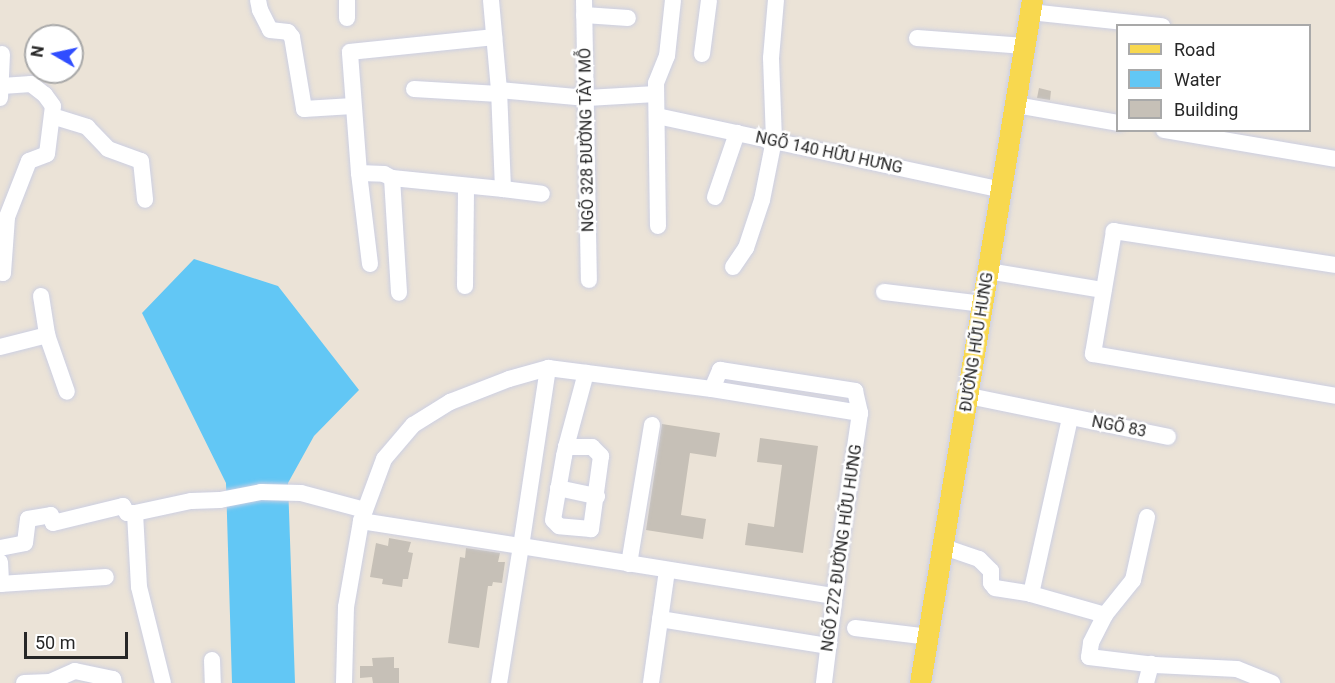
<!DOCTYPE html>
<html>
<head>
<meta charset="utf-8">
<style>
	body { margin:0 }
	#map { position:relative; width:1335px; height:683px; overflow:hidden; background:#ebe3d7; font-family:Roboto,sans-serif }
	div>[style] { position:absolute }
	.water>* { inset:0; background:#62c7f5 }
	.building>* { inset:0; background:#c6c0b7 }
	.roads { filter:drop-shadow(0 0 2px #cccfe2) drop-shadow(0 0 2px #cccfe2) }
	.minor>* { height:16px; margin:-8px; padding:0 8px; transform-origin:8px; border-radius:8px; background:#fff }
	.major>* { height:21px; margin:-10.5px; padding:0 10.5px; transform-origin:10.5px; border-radius:10.5px; background:#f8d84f }
	span { translate:-50% -50%; white-space:nowrap; text-align:center; line-height:1.15; -webkit-text-stroke:5px #fff; paint-order:stroke }
	.street-label { font-size:16px; color:#272727 }
	.legend { position:absolute; left:1116px; top:24px; width:195px; height:108px; box-sizing:border-box; background:#fff; border:2px solid #a9a9a9; margin:0; padding:8px 10px; list-style:none; font-size:18px; color:#272727 }
	.legend li { display:flex; align-items:center; gap:12px; height:30px }
	.legend b { width:30px; border:2px solid #a9a9a9 }
	.north { position:absolute; left:24px; top:24px; width:60px; height:60px; box-sizing:border-box; background:#fff; border:2px solid #a9a9a9; border-radius:50%; rotate:279deg; font-size:16px; font-weight:700; line-height:24px; text-align:center; color:#272727 }
	.north::after { content:''; display:block; margin:auto; width:21px; height:27px; background:#304dff; clip-path:polygon(50% 0,100% 100%,50% 72%,0 100%) }
	.scale { position:absolute; left:24px; top:632px; width:104px; height:27px; box-sizing:border-box; border:3px solid #272727; border-top:0; padding-left:8px; font-size:18px; line-height:21px; white-space:nowrap; color:#272727; -webkit-text-stroke:4px #fff; paint-order:stroke }
</style>
</head>
<body>
<div id="map">
	<div class="water">
		<div style="clip-path:polygon(194px 259px,278px 286px,359px 390px,314px 436px,288px 483px,295px 683px,232px 683px,226px 483px,142px 313px)"></div>
	</div>
	<div class="building">
		<div style="clip-path:polygon(1039px 88px,1051px 91px,1050px 100px,1037px 98px)"></div>
		<div style="clip-path:polygon(662px 424px,720px 433px,716px 457px,690px 453px,681px 515px,706px 519px,703px 539px,646px 530px)"></div>
		<div style="clip-path:polygon(760px 438px,818px 446px,803px 553px,745px 545px,748px 523px,774px 527px,782px 465px,757px 462px)"></div>
		<div style="clip-path:polygon(389px 538px,411px 542px,408px 552px,413px 553px,408px 579px,403px 579px,402px 587px,382px 584px,383px 579px,370px 577px,376px 543px,388px 546px)"></div>
		<div style="clip-path:polygon(466px 548px,500px 553px,498px 562px,505px 562px,502px 583px,493px 582px,492px 586px,488px 586px,479px 648px,448px 643px,460px 557px,465px 558px)"></div>
		<div style="clip-path:polygon(394px 657px,394px 668px,399px 668px,399px 683px,373px 683px,372px 677px,360px 678px,360px 666px,373px 666px,372px 658px)"></div>
	</div>
	<div class="roads">
		<div class="minor">
			<div style="left:258px;top:0;width:10px;rotate:79deg"></div>
			<div style="left:260px;top:10px;width:22px;rotate:63deg"></div>
			<div style="left:270px;top:30px;width:18px;rotate:6deg"></div>
			<div style="left:288px;top:32px;width:6px;rotate:51deg"></div>
			<div style="left:292px;top:37px;width:73px;rotate:80.5deg"></div>
			<div style="left:304px;top:109px;width:49px;rotate:-3.5deg"></div>
			<div style="left:347px;top:0;width:18px;rotate:90deg"></div>
			<div style="left:584px;top:0;width:280px;rotate:89deg"></div>
			<div style="left:1030px;top:12px;width:133px;rotate:6.1deg"></div>
			<div style="left:584px;top:15px;width:44px;rotate:3.9deg"></div>
			<div style="left:917px;top:38px;width:108px;rotate:4.2deg"></div>
			<div style="left:702px;top:54px;width:54px;rotate:-82.6deg"></div>
			<div style="left:414px;top:89px;width:85px;rotate:3.4deg"></div>
			<div style="left:499px;top:90px;width:88px;rotate:5.2deg"></div>
			<div style="left:587px;top:98px;width:69px;rotate:-3.3deg"></div>
			<div style="left:0;top:98px;width:44px;rotate:-87.4deg"></div>
			<div style="left:1016px;top:105px;width:104px;rotate:10deg"></div>
			<div style="left:52px;top:116px;width:37px;rotate:17deg"></div>
			<div style="left:87px;top:127px;width:30px;rotate:46deg"></div>
			<div style="left:108px;top:149px;width:35px;rotate:20deg"></div>
			<div style="left:141px;top:161px;width:39px;rotate:84deg"></div>
			<div style="left:657px;top:116px;width:352px;rotate:12.1deg"></div>
			<div style="left:1164px;top:130px;width:173px;rotate:9.6deg"></div>
			<div style="left:359px;top:173px;width:25px;rotate:2deg"></div>
			<div style="left:384px;top:174px;width:9px;rotate:27deg"></div>
			<div style="left:392px;top:178px;width:112px;rotate:5.7deg"></div>
			<div style="left:503px;top:189px;width:99px;rotate:-92.3deg"></div>
			<div style="left:499px;top:90px;width:90px;rotate:-95.1deg"></div>
			<div style="left:392px;top:178px;width:115px;rotate:86.5deg"></div>
			<div style="left:503px;top:189px;width:39px;rotate:7deg"></div>
			<div style="left:715px;top:197px;width:68px;rotate:-71deg"></div>
			<div style="left:658px;top:226px;width:143px;rotate:-90.8deg"></div>
			<div style="left:656px;top:83px;width:29px;rotate:-68deg"></div>
			<div style="left:667px;top:56px;width:56px;rotate:-83.9deg"></div>
			<div style="left:370px;top:264px;width:92px;rotate:-96.9deg"></div>
			<div style="left:359px;top:173px;width:121px;rotate:-94.3deg"></div>
			<div style="left:350px;top:52px;width:145px;rotate:-5.9deg"></div>
			<div style="left:1335px;top:265px;width:224px;rotate:-171.3deg"></div>
			<div style="left:1114px;top:231px;width:125px;rotate:99.7deg"></div>
			<div style="left:1093px;top:354px;width:246px;rotate:9.8deg"></div>
			<div style="left:733px;top:267px;width:23px;rotate:-56deg"></div>
			<div style="left:746px;top:248px;width:51px;rotate:-71.6deg"></div>
			<div style="left:762px;top:200px;width:61px;rotate:-78.7deg"></div>
			<div style="left:774px;top:140px;width:82px;rotate:-92.1deg"></div>
			<div style="left:771px;top:58px;width:58px;rotate:-85.1deg"></div>
			<div style="left:988px;top:271px;width:117px;rotate:9.4deg"></div>
			<div style="left:0;top:272px;width:3px;rotate:18deg"></div>
			<div style="left:3px;top:273px;width:56px;rotate:-85.9deg"></div>
			<div style="left:7px;top:217px;width:60px;rotate:-68.6deg"></div>
			<div style="left:29px;top:161px;width:19px;rotate:-21deg"></div>
			<div style="left:47px;top:154px;width:48px;rotate:-82.9deg"></div>
			<div style="left:53px;top:106px;width:14px;rotate:-126deg"></div>
			<div style="left:45px;top:95px;width:18px;rotate:-142deg"></div>
			<div style="left:31px;top:84px;width:29px;rotate:176deg"></div>
			<div style="left:465px;top:286px;width:100px;rotate:-89.4deg"></div>
			<div style="left:884px;top:292px;width:100px;rotate:6.9deg"></div>
			<div style="left:41px;top:296px;width:39px;rotate:81deg"></div>
			<div style="left:47px;top:335px;width:60px;rotate:70.7deg"></div>
			<div style="left:0;top:347px;width:49px;rotate:-14.3deg"></div>
			<div style="left:548px;top:368px;width:180px;rotate:98.6deg"></div>
			<div style="left:521px;top:546px;width:317px;rotate:9.1deg"></div>
			<div style="left:712px;top:389px;width:21px;rotate:-67deg"></div>
			<div style="left:720px;top:370px;width:137px;rotate:8.8deg"></div>
			<div style="left:855px;top:391px;width:23px;rotate:77deg"></div>
			<div style="left:860px;top:413px;width:132px;rotate:98.3deg"></div>
			<div style="left:841px;top:544px;width:140px;rotate:97deg"></div>
			<div style="left:969px;top:396px;width:203px;rotate:11.6deg"></div>
			<div style="left:566px;top:447px;width:26px"></div>
			<div style="left:592px;top:447px;width:13px;rotate:45deg"></div>
			<div style="left:601px;top:456px;width:74px;rotate:97.8deg"></div>
			<div style="left:591px;top:529px;width:32px;rotate:-175deg"></div>
			<div style="left:559px;top:526px;width:8px;rotate:-135deg"></div>
			<div style="left:553px;top:520px;width:65px;rotate:-80.2deg"></div>
			<div style="left:564px;top:456px;width:9px;rotate:-77deg"></div>
			<div style="left:566px;top:447px;width:77px;rotate:-74.9deg"></div>
			<div style="left:558px;top:488px;width:40px;rotate:12deg"></div>
			<div style="left:135px;top:513px;width:74px;rotate:86.9deg"></div>
			<div style="left:139px;top:587px;width:99px;rotate:76deg"></div>
			<div style="left:1147px;top:517px;width:65px;rotate:102.5deg"></div>
			<div style="left:1133px;top:580px;width:45px;rotate:128.7deg"></div>
			<div style="left:1105px;top:615px;width:31px;rotate:117deg"></div>
			<div style="left:1091px;top:643px;width:14px;rotate:98deg"></div>
			<div style="left:1089px;top:657px;width:66px;rotate:6.9deg"></div>
			<div style="left:1155px;top:665px;width:82px;rotate:2.8deg"></div>
			<div style="left:1237px;top:669px;width:38px;rotate:22deg"></div>
			<div style="left:361px;top:521px;width:162px;rotate:8.9deg"></div>
			<div style="left:521px;top:546px;width:139px;rotate:99.1deg"></div>
			<div style="left:944px;top:547px;width:37px;rotate:19deg"></div>
			<div style="left:979px;top:559px;width:17px;rotate:45deg"></div>
			<div style="left:991px;top:571px;width:12px;rotate:90deg"></div>
			<div style="left:991px;top:583px;width:6px;rotate:51deg"></div>
			<div style="left:995px;top:588px;width:36px;rotate:9deg"></div>
			<div style="left:1031px;top:594px;width:77px;rotate:15.8deg"></div>
			<div style="left:0;top:548px;width:25px;rotate:-11deg"></div>
			<div style="left:25px;top:543px;width:24px;rotate:-83deg"></div>
			<div style="left:28px;top:519px;width:23px;rotate:-10deg"></div>
			<div style="left:51px;top:515px;width:8px;rotate:76deg"></div>
			<div style="left:53px;top:523px;width:72px;rotate:-13.7deg"></div>
			<div style="left:123px;top:506px;width:8px;rotate:60deg"></div>
			<div style="left:127px;top:513px;width:8px"></div>
			<div style="left:135px;top:513px;width:57px;rotate:-12.1deg"></div>
			<div style="left:191px;top:501px;width:29px;rotate:-2deg"></div>
			<div style="left:220px;top:500px;width:42px;rotate:-11deg"></div>
			<div style="left:261px;top:492px;width:40px;rotate:1.4deg"></div>
			<div style="left:301px;top:493px;width:66px;rotate:14.9deg"></div>
			<div style="left:0;top:562px;width:22px;rotate:87deg"></div>
			<div style="left:629px;top:564px;width:141px;rotate:-80.6deg"></div>
			<div style="left:0;top:584px;width:106px;rotate:-3.8deg"></div>
			<div style="left:1031px;top:594px;width:180px;rotate:-77.5deg"></div>
			<div style="left:660px;top:619px;width:171px;rotate:9.1deg"></div>
			<div style="left:855px;top:628px;width:75px;rotate:6.9deg"></div>
			<div style="left:212px;top:660px;width:23px;rotate:88deg"></div>
			<div style="left:24px;top:683px;width:26px;rotate:-2deg"></div>
			<div style="left:50px;top:682px;width:27px;rotate:-24deg"></div>
			<div style="left:75px;top:671px;width:39px;rotate:12deg"></div>
			<div style="left:113px;top:679px;width:4px;rotate:76deg"></div>
			<div style="left:344px;top:683px;width:76px;rotate:-88.5deg"></div>
			<div style="left:346px;top:607px;width:87px;rotate:-80.1deg"></div>
			<div style="left:361px;top:521px;width:66px;rotate:-69.6deg"></div>
			<div style="left:384px;top:459px;width:45px;rotate:-49.5deg"></div>
			<div style="left:413px;top:425px;width:44px;rotate:-31.9deg"></div>
			<div style="left:450px;top:402px;width:63px;rotate:-21.3deg"></div>
			<div style="left:509px;top:379px;width:41px;rotate:-15.8deg"></div>
			<div style="left:548px;top:368px;width:165px;rotate:7.3deg"></div>
			<div style="left:712px;top:389px;width:150px;rotate:9.2deg"></div>
			<div style="left:651px;top:683px;width:113px;rotate:-81.9deg"></div>
			<div style="left:1146px;top:683px;width:20px;rotate:-75deg"></div>
		</div>
		<div class="major">
			<div style="left:920px;top:683px;width:692px;rotate:-80.69deg"></div>
		</div>
	</div>
	<div class="street-label">
		<span style="left:587px;top:140px;rotate:-91deg">NGÕ 328 ĐƯỜNG TÂY MỖ</span>
		<span style="left:829px;top:153px;rotate:12deg">NGÕ 140 HỮU HƯNG</span>
		<span style="left:977px;top:342px;rotate:-81deg">ĐƯỜNG HỮU HƯNG</span>
		<span style="left:1119px;top:427px;rotate:11deg">NGÕ 83</span>
		<span style="left:842px;top:548px;rotate:-82deg">NGÕ 272 ĐƯỜNG HỮU HƯNG</span>
	</div>
	<ul class="legend">
	<li><b style="height:8px;background:#f8d84f"></b>Road</li>
	<li><b style="height:16px;background:#62c7f5"></b>Water</li>
	<li><b style="height:16px;background:#c6c0b7"></b>Building</li>
	</ul>
	<div class="north">N</div>
	<div class="scale">50 m</div>
</div>
</body>
</html>
